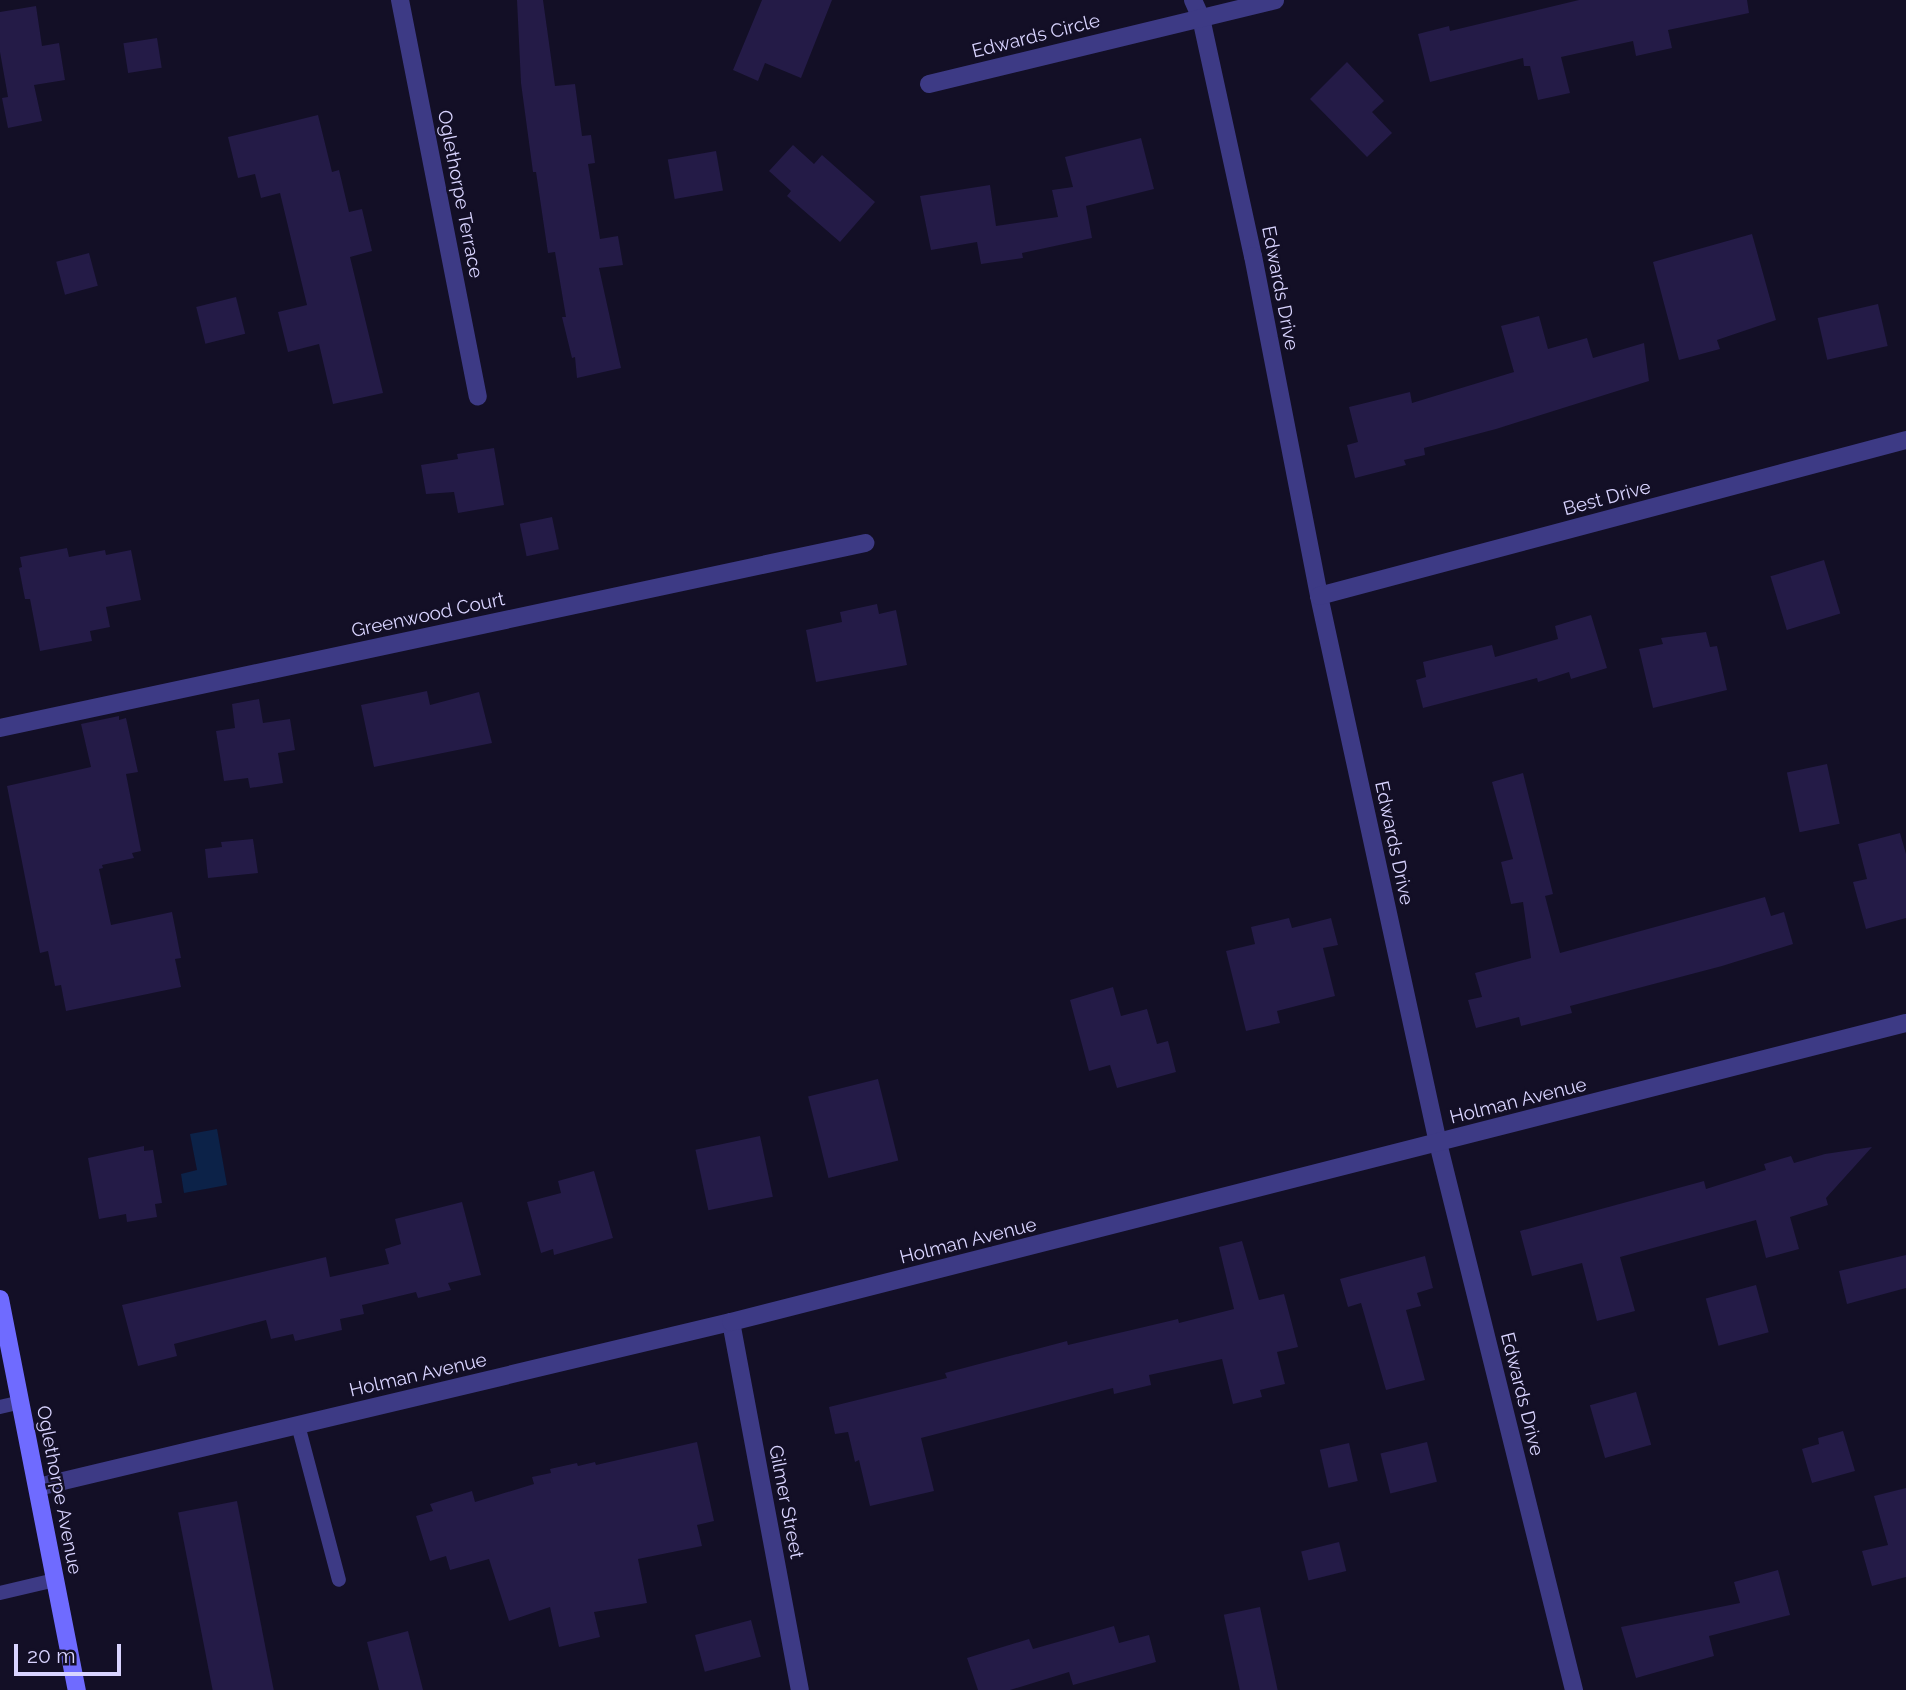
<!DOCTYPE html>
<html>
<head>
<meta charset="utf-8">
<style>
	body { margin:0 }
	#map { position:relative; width:1906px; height:1690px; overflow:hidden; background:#130f26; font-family:Raleway,sans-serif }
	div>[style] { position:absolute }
	.water>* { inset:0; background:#0c2248 }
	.building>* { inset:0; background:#241b47; transform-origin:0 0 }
	.service>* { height:14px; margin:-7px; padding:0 7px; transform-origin:7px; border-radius:7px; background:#3d3a85 }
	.minor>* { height:18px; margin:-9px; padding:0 9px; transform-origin:9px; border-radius:9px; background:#3d3a85 }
	.secondary>* { height:18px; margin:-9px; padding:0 9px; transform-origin:9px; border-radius:9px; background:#6f6bff }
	span { translate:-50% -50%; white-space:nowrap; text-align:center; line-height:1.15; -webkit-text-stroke:5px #130f26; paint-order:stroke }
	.street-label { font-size:19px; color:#d9d4ff }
	.scale { position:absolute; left:14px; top:1644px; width:107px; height:32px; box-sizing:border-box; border:4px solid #d9d4ff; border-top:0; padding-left:9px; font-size:21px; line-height:24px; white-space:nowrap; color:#d9d4ff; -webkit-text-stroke:5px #130f26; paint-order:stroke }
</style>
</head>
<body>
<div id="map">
	<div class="water">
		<div style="clip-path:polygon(217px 1129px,227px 1185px,184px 1193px,181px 1174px,197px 1170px,190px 1134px)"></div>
	</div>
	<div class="building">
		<div style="clip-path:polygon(517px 0,543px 0,555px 86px,575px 84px,582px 136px,591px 135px,595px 163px,588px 164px,600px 239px,618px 236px,623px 265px,599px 268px,621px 368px,577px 378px,575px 357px,572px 358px,562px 317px,566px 317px,555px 252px,548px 253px,536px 172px,533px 172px,521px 83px)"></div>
		<div style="clip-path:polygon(762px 0,832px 0,801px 78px,765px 63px,758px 81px,733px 70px)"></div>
		<div style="clip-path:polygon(1579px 0,1747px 0,1749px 13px,1668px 30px,1672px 48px,1636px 56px,1633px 41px,1561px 57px,1570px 93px,1538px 100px,1530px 66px,1524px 66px,1523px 58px,1430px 82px,1418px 34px,1449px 26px,1450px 31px)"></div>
		<div style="clip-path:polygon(36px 6px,42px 46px,59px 43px,65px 80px,34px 85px,42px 121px,8px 128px,2px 98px,8px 97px,0 52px,0 12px)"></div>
		<div style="left:157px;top:38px;width:30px;height:34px;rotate:81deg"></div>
		<div style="clip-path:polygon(1347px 62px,1384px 101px,1372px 112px,1392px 133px,1367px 157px,1310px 99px)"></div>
		<div style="clip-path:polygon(318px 115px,332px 172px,339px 170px,349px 212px,362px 209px,372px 251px,350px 257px,383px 393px,333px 404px,319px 344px,288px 352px,278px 312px,307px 305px,280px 193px,261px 198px,255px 174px,238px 178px,228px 137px)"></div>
		<div style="clip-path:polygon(1141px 138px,1154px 189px,1086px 206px,1092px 238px,1022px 253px,1023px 258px,981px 264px,977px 242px,931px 250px,920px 196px,990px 185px,996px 226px,1058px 217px,1052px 190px,1073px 187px,1065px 157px)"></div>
		<div style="clip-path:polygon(793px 145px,814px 164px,822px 155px,875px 202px,840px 242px,787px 196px,791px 191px,769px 171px)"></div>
		<div style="left:716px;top:151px;width:40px;height:49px;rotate:80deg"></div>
		<div style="clip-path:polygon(1752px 234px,1776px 320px,1717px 340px,1720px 349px,1679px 360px,1653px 262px)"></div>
		<div style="left:89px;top:253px;width:34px;height:34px;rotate:75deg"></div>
		<div style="left:236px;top:297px;width:38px;height:41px;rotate:76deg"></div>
		<div style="left:1878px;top:304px;width:43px;height:62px;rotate:77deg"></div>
		<div style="clip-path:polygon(1539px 316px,1548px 349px,1587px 338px,1593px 358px,1644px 343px,1649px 381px,1496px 429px,1424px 448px,1425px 455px,1404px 460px,1406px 465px,1355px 478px,1347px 445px,1358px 442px,1349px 407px,1410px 392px,1412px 403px,1514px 372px,1501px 326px)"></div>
		<div style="clip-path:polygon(494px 448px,504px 505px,458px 513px,454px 492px,426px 494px,421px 465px,458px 459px,457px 454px)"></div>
		<div style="left:552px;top:517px;width:33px;height:33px;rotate:78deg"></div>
		<div style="clip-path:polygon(67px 548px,69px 557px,105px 550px,106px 555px,131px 550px,141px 600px,106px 607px,110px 627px,90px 631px,92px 641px,40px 651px,30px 599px,25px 599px,19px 568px,22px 567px,20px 557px)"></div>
		<div style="left:1824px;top:560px;width:56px;height:56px;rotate:73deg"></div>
		<div style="clip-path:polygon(877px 604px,879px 614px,896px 610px,907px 665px,816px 682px,806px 630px,842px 622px,840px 612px)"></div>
		<div style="clip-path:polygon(1591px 615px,1607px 668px,1571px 679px,1569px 672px,1538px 682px,1537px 678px,1423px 708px,1416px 680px,1426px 677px,1423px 662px,1492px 645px,1495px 657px,1558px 639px,1555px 626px)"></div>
		<div style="clip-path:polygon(1706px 632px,1710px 647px,1717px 646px,1727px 690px,1653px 708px,1639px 649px,1663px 644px,1661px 638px)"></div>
		<div style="clip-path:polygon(427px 691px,430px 705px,479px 692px,492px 743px,374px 767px,361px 705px)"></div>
		<div style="clip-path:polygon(259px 699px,263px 723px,290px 719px,295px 750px,278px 753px,283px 783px,250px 788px,248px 778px,224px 781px,216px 731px,235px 728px,232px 704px)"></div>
		<div style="clip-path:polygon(119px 716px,119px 720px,126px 718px,138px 772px,126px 774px,141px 851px,132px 853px,134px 858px,102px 865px,103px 868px,99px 869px,111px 925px,172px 912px,181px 958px,175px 959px,181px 987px,66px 1011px,61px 985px,55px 986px,48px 951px,40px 953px,7px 786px,91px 767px,81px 724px)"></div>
		<div style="left:1827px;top:764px;width:61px;height:41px;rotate:78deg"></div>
		<div style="clip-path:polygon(1523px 773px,1553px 894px,1545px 896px,1560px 953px,1765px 897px,1771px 916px,1784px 912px,1793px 944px,1722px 966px,1570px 1006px,1572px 1013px,1521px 1026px,1519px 1017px,1476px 1028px,1468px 1000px,1482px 997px,1475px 973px,1531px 958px,1523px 902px,1511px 904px,1501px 862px,1513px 859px,1492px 782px)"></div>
		<div style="clip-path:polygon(1900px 833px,1906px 854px,1906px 918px,1866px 929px,1853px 882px,1867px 879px,1858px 844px)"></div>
		<div style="clip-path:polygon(253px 839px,258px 873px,208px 878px,205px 849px,222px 847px,221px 842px)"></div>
		<div style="clip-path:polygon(1289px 918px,1292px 928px,1331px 918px,1338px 945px,1323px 948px,1335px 996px,1277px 1011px,1280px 1023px,1246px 1031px,1226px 951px,1255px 944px,1251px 927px)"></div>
		<div style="clip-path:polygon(1113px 987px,1121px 1016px,1147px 1009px,1157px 1044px,1168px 1041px,1176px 1072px,1117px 1088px,1110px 1065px,1089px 1071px,1070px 1000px)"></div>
		<div style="left:878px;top:1079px;width:84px;height:72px;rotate:76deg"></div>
		<div style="left:760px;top:1136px;width:62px;height:66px;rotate:78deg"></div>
		<div style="clip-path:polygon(144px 1146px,144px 1151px,153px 1150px,162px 1203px,155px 1204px,157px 1217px,127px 1222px,126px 1214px,99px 1219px,88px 1158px)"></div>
		<div style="clip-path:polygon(1872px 1147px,1826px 1198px,1828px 1205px,1790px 1217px,1799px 1249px,1766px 1258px,1756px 1220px,1620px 1257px,1635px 1311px,1597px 1321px,1582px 1263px,1532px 1276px,1520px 1231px,1704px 1181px,1706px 1189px,1766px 1170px,1764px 1164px,1791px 1156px,1794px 1163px,1825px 1154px)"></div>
		<div style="clip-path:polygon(594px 1171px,613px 1238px,554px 1255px,553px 1249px,541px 1253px,527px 1202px,561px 1193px,558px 1181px)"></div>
		<div style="clip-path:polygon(462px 1202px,481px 1275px,448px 1283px,451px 1290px,418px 1298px,416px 1292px,362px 1305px,364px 1314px,340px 1319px,342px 1330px,295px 1341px,293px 1334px,271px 1339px,266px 1320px,174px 1344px,177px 1356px,138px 1366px,122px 1305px,326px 1257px,330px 1277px,389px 1264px,385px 1249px,401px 1244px,395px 1219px)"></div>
		<div style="clip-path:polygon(1242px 1241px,1259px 1300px,1284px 1294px,1298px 1347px,1277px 1352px,1285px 1384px,1260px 1390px,1262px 1397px,1233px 1404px,1222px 1359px,1149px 1375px,1151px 1385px,1114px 1394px,1113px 1388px,921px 1438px,934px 1491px,870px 1506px,859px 1460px,855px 1462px,848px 1432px,835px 1434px,829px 1407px,947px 1378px,945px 1373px,1067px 1341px,1068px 1345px,1178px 1319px,1179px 1323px,1234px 1309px,1219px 1247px)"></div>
		<div style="clip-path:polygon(1906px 1255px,1906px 1288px,1847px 1304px,1839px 1271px)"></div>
		<div style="clip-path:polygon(1425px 1256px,1433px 1288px,1417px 1293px,1421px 1306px,1406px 1310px,1425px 1380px,1386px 1390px,1361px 1303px,1348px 1307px,1340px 1279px)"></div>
		<div style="left:1756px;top:1285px;width:49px;height:52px;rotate:75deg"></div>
		<div style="left:1636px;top:1392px;width:55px;height:48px;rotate:74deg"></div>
		<div style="clip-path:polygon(1843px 1431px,1855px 1471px,1812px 1483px,1802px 1449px,1819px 1444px,1818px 1438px)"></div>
		<div style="clip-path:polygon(697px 1442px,714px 1521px,697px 1525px,702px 1546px,638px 1559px,647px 1603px,594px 1612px,600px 1637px,559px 1647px,550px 1607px,509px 1621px,489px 1559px,450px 1570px,446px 1556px,430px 1561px,416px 1516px,433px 1511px,430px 1504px,472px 1491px,475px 1502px,534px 1484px,532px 1477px,551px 1473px,550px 1469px,577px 1463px,578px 1466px,595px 1462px,596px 1465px)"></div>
		<div style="left:1427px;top:1442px;width:41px;height:48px;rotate:76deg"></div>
		<div style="left:1349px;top:1443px;width:39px;height:30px;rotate:77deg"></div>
		<div style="clip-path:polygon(1906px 1488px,1906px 1577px,1872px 1586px,1862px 1551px,1888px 1545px,1874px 1496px)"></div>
		<div style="left:237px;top:1501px;width:193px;height:60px;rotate:79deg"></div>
		<div style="left:1339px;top:1542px;width:30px;height:39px;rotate:76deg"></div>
		<div style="clip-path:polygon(1778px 1570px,1790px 1615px,1709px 1636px,1714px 1656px,1636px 1678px,1621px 1627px,1740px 1603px,1734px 1582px)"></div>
		<div style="left:1260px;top:1607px;width:85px;height:37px;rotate:78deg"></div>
		<div style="left:751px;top:1620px;width:38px;height:58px;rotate:75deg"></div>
		<div style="clip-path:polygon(1114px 1626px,1119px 1643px,1149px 1635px,1156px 1662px,1073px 1685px,1069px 1672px,1010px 1690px,978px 1690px,967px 1658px,1029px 1639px,1033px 1649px)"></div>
		<div style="clip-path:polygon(408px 1631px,423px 1690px,379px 1690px,367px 1642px)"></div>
	</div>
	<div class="service">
		<div style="left:0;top:1407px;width:22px;rotate:-13deg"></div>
		<div style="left:298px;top:1425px;width:160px;rotate:75.2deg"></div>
		<div style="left:0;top:1593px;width:57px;rotate:-13.3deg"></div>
	</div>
	<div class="minor">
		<div style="left:400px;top:0;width:404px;rotate:78.9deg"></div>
		<div style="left:1193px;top:0;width:20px;rotate:66deg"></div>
		<div style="left:1201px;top:18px;width:244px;rotate:77.7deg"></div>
		<div style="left:1253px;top:256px;width:346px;rotate:79deg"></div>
		<div style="left:1319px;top:596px;width:560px;rotate:77.73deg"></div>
		<div style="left:1438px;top:1143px;width:564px;rotate:76.04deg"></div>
		<div style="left:929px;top:84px;width:356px;rotate:-13.6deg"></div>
		<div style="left:1319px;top:596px;width:607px;rotate:-14.88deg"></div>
		<div style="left:0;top:728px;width:885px;rotate:-12.07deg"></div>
		<div style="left:731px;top:1322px;width:374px;rotate:79.4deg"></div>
		<div style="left:38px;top:1487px;width:712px;rotate:-13.39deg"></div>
		<div style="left:731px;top:1322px;width:1212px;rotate:-14.28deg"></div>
	</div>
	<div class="secondary">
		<div style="left:0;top:1299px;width:399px;rotate:78.9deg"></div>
	</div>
	<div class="street-label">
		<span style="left:1036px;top:36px;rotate:-14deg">Edwards Circle</span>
		<span style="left:460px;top:194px;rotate:79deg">Oglethorpe Terrace</span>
		<span style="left:1280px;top:288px;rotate:79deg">Edwards Drive</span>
		<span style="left:1607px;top:498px;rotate:-15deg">Best Drive</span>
		<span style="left:428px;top:615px;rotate:-12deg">Greenwood Court</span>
		<span style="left:1394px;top:843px;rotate:78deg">Edwards Drive</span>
		<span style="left:1518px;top:1101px;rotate:-14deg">Holman Avenue</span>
		<span style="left:968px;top:1241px;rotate:-14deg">Holman Avenue</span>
		<span style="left:418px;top:1375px;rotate:-13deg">Holman Avenue</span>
		<span style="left:1522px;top:1394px;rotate:76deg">Edwards Drive</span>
		<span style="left:59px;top:1490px;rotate:79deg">Oglethorpe Avenue</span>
		<span style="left:786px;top:1502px;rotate:79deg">Gilmer Street</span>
	</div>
	<div class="scale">20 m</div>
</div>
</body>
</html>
